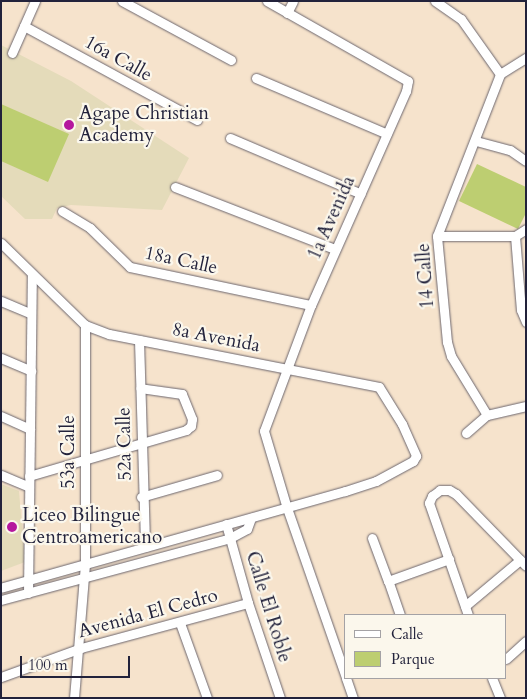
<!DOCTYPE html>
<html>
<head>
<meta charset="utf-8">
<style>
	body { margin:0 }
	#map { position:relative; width:527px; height:699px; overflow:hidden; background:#f6e3cc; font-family:Cardo,serif }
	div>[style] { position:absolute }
	.built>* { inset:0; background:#e4dbba }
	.green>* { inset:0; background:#bdce71 }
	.roads { filter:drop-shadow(0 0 1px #6c666e) drop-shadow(0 0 1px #6c666e) }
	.minor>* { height:9px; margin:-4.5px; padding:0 4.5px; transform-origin:4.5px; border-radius:4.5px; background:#fff }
	.dots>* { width:14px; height:14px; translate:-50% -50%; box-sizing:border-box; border:2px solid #fbf7ec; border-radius:50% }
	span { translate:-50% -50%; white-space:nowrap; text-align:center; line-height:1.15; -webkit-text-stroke:4.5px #fbf7ec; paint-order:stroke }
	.street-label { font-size:19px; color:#22223b }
	.poi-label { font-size:19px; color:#22223b }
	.left { translate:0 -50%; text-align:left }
	.frame { position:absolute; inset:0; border:2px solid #22223b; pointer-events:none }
	.legend { position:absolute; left:344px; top:614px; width:162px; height:65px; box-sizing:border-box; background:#fbf7ec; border:1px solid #a4a2a5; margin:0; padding:6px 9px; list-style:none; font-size:15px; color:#22223b }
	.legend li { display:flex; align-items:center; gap:10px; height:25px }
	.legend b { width:25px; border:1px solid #a4a2a5 }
	.scale { position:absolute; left:20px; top:656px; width:110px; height:22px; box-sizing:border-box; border:2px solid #22223b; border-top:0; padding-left:6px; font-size:15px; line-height:18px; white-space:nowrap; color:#22223b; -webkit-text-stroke:4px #fbf7ec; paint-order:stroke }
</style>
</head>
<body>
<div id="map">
	<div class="built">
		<div style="clip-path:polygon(1px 45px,71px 81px,189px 158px,162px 210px,71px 205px,57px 208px,52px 219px,25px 219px,1px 196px)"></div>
		<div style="clip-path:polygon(1px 484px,19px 491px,25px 562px,1px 571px)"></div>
	</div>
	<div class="green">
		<div style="clip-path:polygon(1px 104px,69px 134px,48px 182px,1px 161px)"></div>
		<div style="clip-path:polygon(477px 164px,526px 187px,526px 213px,518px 229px,459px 201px)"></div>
	</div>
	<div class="roads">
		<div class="minor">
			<div style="left:122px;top:1px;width:124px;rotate:28.4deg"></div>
			<div style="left:267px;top:1px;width:162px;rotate:29.6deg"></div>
			<div style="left:408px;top:81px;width:10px;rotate:101deg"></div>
			<div style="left:406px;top:91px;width:234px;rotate:113.9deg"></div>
			<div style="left:311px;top:305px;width:134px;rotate:110.5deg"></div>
			<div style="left:264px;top:431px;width:80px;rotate:73.4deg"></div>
			<div style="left:287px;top:508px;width:179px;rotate:70.8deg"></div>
			<div style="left:435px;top:1px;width:32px;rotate:35deg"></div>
			<div style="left:461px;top:19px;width:67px;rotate:54.7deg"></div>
			<div style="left:287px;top:13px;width:13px;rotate:-63deg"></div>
			<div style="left:24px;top:26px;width:197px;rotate:28.5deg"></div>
			<div style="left:12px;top:53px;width:57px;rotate:-66.1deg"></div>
			<div style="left:500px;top:74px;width:31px;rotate:-32deg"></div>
			<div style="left:256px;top:78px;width:142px;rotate:23.1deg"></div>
			<div style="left:230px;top:138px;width:142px;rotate:23.1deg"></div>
			<div style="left:476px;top:141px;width:35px;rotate:15deg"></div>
			<div style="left:510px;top:150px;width:19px;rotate:35deg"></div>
			<div style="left:175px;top:187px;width:172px;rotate:21.2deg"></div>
			<div style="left:62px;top:211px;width:33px;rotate:31deg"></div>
			<div style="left:90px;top:228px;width:56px;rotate:44.3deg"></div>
			<div style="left:130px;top:267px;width:185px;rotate:11.9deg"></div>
			<div style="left:437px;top:236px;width:78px"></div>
			<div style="left:515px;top:236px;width:13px;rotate:-32deg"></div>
			<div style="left:515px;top:236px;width:74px;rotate:85.4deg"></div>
			<div style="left:521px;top:310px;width:13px;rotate:67deg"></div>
			<div style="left:1px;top:243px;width:117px;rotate:44.3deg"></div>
			<div style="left:85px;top:325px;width:26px;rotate:21deg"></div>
			<div style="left:109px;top:334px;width:275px;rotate:11.1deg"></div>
			<div style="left:379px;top:387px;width:44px;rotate:58.1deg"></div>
			<div style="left:402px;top:424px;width:35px;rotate:66deg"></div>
			<div style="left:416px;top:456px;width:6px;rotate:121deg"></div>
			<div style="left:413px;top:461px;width:42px;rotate:151.6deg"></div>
			<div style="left:376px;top:481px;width:33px;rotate:162deg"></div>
			<div style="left:345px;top:491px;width:357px;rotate:164.3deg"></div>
			<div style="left:1px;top:301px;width:30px;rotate:23deg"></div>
			<div style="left:139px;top:340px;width:207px;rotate:88.3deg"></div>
			<div style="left:1px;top:358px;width:33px;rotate:23deg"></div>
			<div style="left:487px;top:415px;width:69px;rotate:-121.4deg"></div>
			<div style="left:451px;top:356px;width:15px;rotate:-106deg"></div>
			<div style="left:447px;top:342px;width:106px;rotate:-95.4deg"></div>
			<div style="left:437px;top:236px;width:174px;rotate:-68.7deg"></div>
			<div style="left:1px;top:416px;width:32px;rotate:24deg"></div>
			<div style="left:466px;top:433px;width:28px;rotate:-41deg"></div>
			<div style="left:487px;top:415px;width:40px;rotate:-13deg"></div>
			<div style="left:1px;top:475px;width:30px;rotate:23deg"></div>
			<div style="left:29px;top:476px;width:164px;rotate:-16.3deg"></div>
			<div style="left:186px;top:430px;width:6px;rotate:-39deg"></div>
			<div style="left:191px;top:426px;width:7px;rotate:-82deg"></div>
			<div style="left:192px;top:419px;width:27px;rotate:-112deg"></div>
			<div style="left:182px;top:394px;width:42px;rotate:-171.9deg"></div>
			<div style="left:141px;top:497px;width:79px;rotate:-16.1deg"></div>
			<div style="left:226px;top:524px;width:82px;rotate:74.4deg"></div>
			<div style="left:248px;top:603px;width:100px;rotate:71.4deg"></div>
			<div style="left:372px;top:538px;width:46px;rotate:69.6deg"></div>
			<div style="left:28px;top:593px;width:319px;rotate:-89.3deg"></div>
			<div style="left:1px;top:600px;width:237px;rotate:-15.1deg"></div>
			<div style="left:230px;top:538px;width:19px;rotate:-28deg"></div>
			<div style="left:247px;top:529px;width:12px;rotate:-70deg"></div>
			<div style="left:465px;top:606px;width:72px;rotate:-39.9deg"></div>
			<div style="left:400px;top:615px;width:36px;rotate:-109deg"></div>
			<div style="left:388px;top:581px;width:65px;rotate:-19.8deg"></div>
			<div style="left:468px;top:615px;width:119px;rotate:-109.2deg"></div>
			<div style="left:429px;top:503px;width:8px;rotate:-67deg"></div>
			<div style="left:432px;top:496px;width:10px;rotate:-37deg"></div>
			<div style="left:440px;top:490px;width:9px"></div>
			<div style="left:449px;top:490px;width:8px;rotate:30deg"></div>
			<div style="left:456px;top:494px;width:100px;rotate:45.8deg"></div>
			<div style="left:180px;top:623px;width:80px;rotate:70.2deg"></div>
			<div style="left:506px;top:659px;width:27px;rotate:-42deg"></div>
			<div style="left:1px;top:677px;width:85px;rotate:-19.9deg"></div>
			<div style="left:81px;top:648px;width:173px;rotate:-15.1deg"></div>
			<div style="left:346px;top:678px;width:21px;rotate:71deg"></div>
			<div style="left:492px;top:678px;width:22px;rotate:68deg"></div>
			<div style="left:74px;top:698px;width:133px;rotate:-85.3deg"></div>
			<div style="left:85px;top:565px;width:240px;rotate:-90deg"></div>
		</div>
	</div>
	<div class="dots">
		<div style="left:69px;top:125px;background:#b5179e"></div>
		<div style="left:12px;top:527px;background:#b5179e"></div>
	</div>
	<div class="street-label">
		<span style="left:118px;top:59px;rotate:29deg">16a Calle</span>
		<span style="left:332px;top:218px;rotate:-66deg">1a Avenida</span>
		<span style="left:181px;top:261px;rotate:12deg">18a Calle</span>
		<span style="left:426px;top:276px;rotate:-94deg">14 Calle</span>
		<span style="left:216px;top:338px;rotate:11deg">8a Avenida</span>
		<span style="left:125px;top:444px;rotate:-91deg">52a Calle</span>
		<span style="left:69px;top:452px;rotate:-90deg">53a Calle</span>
		<span style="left:268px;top:607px;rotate:73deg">Calle El Roble</span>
		<span style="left:148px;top:614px;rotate:-15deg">Avenida El Cedro</span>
	</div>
	<div class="poi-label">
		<span class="left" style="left:79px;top:125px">Agape Christian<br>Academy</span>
		<span class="left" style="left:22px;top:527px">Liceo Bilingue<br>Centroamericano</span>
	</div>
	<div class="frame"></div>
	<ul class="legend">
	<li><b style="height:6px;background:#fff"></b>Calle</li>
	<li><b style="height:14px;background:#bdce71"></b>Parque</li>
	</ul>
	<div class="scale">100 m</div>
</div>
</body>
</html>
